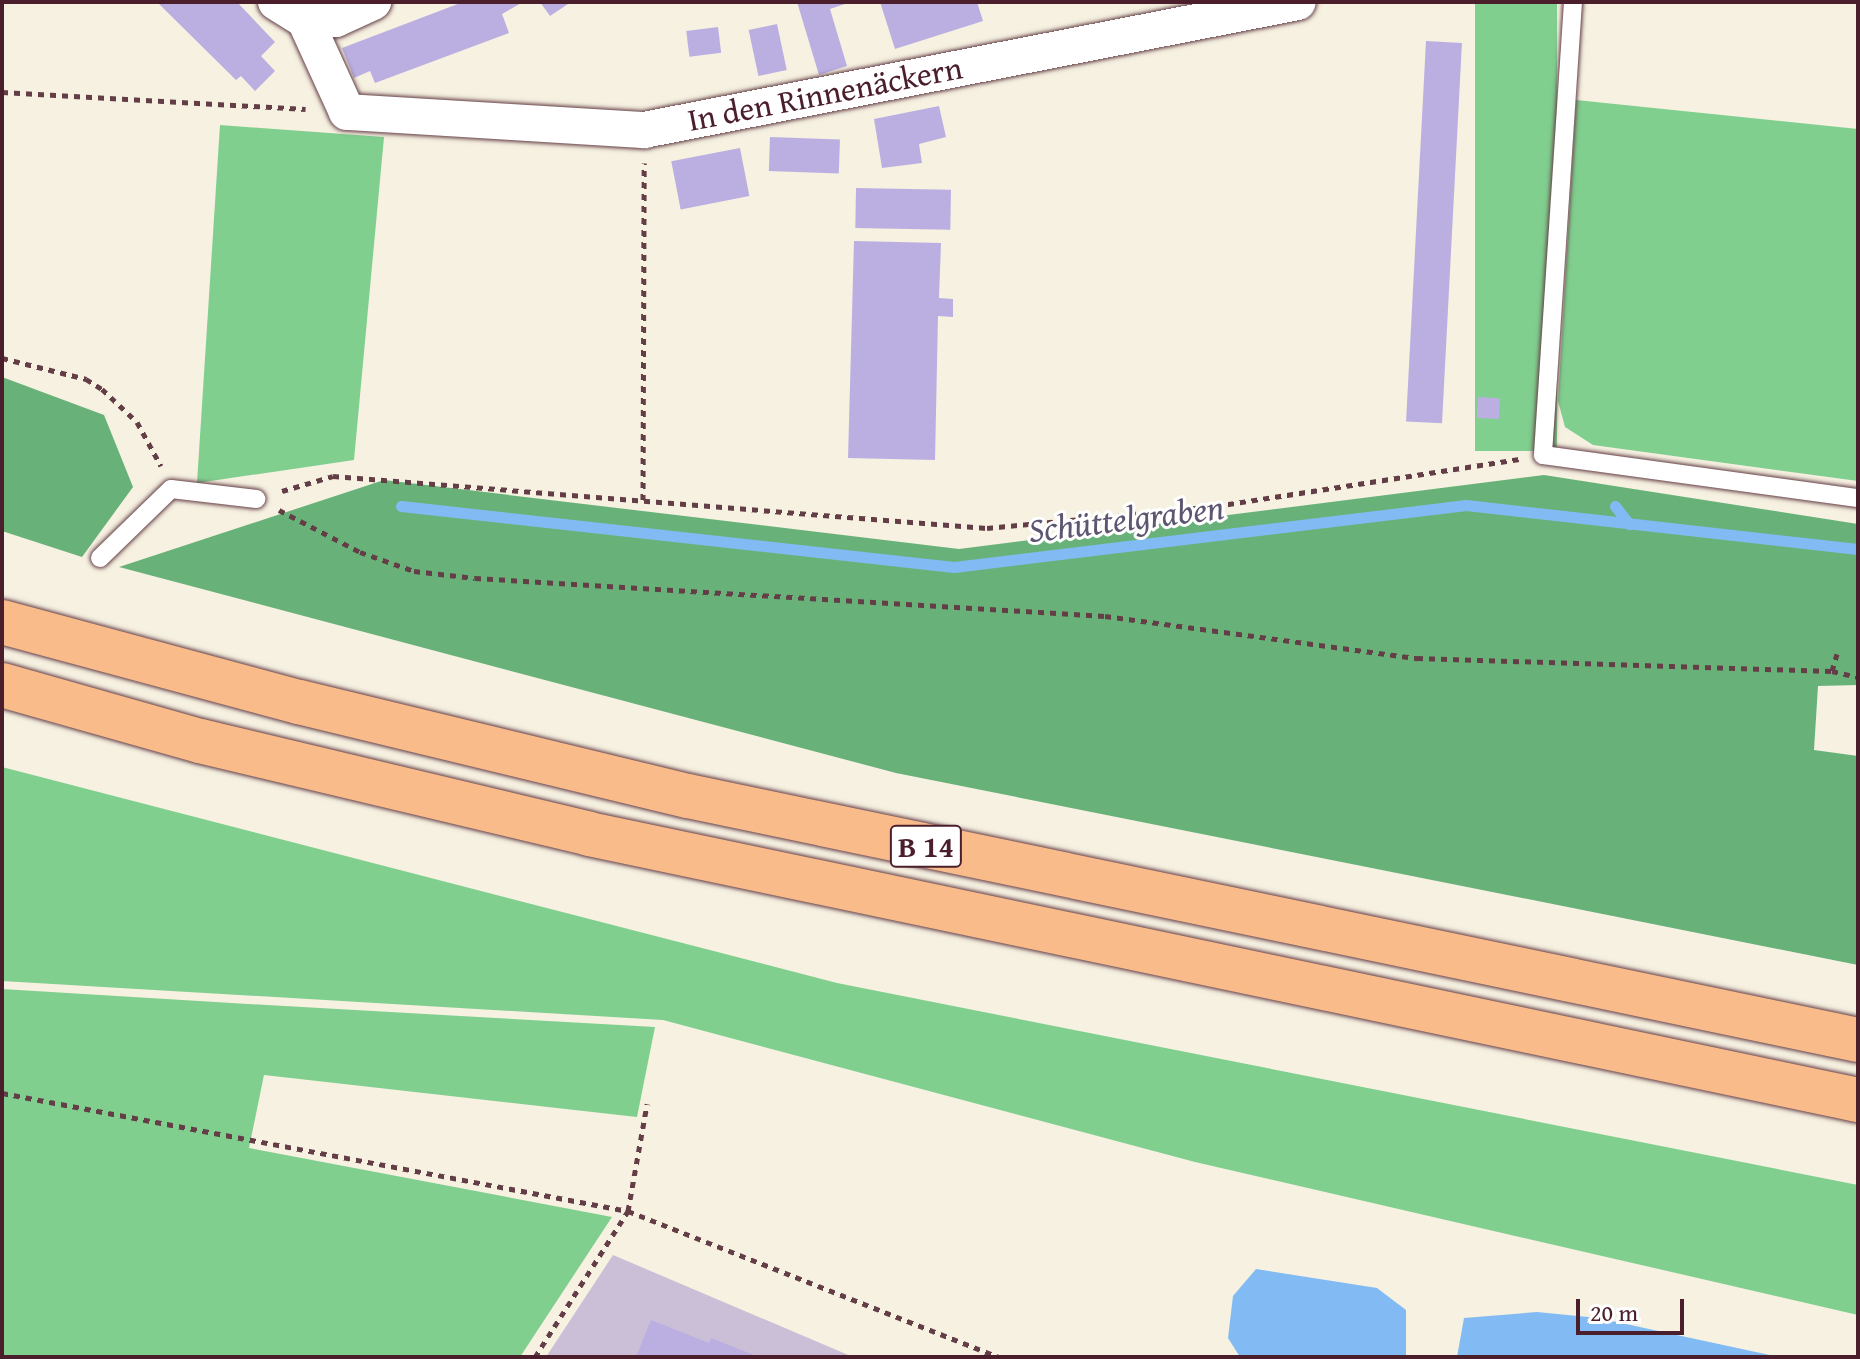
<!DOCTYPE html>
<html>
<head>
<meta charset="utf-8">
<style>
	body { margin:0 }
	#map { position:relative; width:1860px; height:1359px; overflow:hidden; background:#f6f1e1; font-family:"Gentium Book Plus",serif }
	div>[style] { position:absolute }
	.industrial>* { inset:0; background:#cabfd7 }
	.green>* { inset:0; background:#80cf8f; transform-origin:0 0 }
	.forest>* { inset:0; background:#68b27a }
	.water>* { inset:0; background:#82bbf3 }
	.stream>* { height:11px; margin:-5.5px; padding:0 5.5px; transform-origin:5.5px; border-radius:5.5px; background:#82bbf3 }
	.building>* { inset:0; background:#bbafe2; transform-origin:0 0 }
	.path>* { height:5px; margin-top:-2.5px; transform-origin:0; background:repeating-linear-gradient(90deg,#643e46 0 6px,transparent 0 12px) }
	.roads { filter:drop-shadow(0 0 2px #643e46) drop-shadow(0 0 2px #643e46) }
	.lane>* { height:18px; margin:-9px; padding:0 9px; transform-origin:9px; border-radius:9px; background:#fff }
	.street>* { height:36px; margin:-18px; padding:0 18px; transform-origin:18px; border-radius:18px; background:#fff }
	.highway>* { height:44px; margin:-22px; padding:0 22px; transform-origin:22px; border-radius:22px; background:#fabb8b }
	span { translate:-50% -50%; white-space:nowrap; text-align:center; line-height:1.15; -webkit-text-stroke:6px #fff; paint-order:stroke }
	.shield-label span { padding:2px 6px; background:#fff; border:2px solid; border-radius:6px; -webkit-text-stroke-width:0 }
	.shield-label { font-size:30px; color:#4a1f2b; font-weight:700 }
	.street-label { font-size:32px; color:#4a1f2b }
	.water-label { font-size:34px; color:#5e5671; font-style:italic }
	.frame { position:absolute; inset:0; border:4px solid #4a1f2b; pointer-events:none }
	.scale { position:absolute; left:1576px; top:1299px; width:108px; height:36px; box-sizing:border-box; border:4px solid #4a1f2b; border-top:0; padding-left:10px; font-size:24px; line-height:28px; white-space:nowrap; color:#4a1f2b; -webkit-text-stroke:6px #fff; paint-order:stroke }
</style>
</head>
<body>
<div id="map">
	<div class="industrial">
		<div style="clip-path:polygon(613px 1255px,853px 1357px,546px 1357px)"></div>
	</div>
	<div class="green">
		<div style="left:1475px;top:2px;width:82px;height:449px"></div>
		<div style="clip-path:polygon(1576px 100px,1858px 129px,1858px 481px,1593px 445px,1565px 427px,1558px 401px)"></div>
		<div style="clip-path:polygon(220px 125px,384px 137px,354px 460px,197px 483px)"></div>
		<div style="clip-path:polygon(2px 767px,837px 983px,1858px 1185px,1858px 1315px,1195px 1162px,663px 1020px,2px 981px)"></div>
		<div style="clip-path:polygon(2px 989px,248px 1004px,655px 1027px,637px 1117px,264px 1075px,249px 1148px,612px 1217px,520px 1357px,2px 1357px)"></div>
	</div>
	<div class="forest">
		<div style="clip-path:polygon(2px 377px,104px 415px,133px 487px,82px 557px,2px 531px)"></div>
		<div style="clip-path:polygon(1544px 475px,1858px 524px,1858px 685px,1818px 686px,1814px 750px,1858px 756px,1858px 965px,896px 773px,119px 567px,384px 480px,959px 549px)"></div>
	</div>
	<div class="water">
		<div style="clip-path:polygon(1256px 1269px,1377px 1288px,1406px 1310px,1406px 1357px,1240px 1357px,1228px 1338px,1233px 1296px)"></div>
		<div style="clip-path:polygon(1537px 1312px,1598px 1318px,1779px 1357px,1457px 1357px,1464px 1318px)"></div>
	</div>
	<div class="stream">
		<div style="left:401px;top:506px;width:556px;rotate:6.29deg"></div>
		<div style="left:954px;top:567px;width:516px;rotate:-6.9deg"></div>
		<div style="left:1466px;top:505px;width:394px;rotate:6.4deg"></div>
		<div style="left:1615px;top:506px;width:23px;rotate:52deg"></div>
	</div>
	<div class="building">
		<div style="clip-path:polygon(157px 2px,237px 2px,275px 42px,261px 56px,275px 71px,255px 91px,241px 76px,236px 80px)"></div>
		<div style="clip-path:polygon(463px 2px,523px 2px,502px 14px,509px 33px,375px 83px,370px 71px,354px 78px,342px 48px)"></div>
		<div style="clip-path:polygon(540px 2px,571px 2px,550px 16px)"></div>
		<div style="clip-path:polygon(797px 2px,851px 2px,830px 9px,847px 66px,819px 75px)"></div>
		<div style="clip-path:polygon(880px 2px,977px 2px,983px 21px,895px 49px)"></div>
		<div style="left:777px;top:24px;width:47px;height:29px;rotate:78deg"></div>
		<div style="left:718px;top:27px;width:26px;height:32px;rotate:83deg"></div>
		<div style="left:1426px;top:41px;width:36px;height:381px;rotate:3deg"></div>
		<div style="clip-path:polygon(939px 106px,946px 137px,919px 144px,922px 163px,882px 168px,874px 119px)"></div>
		<div style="left:770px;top:137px;width:70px;height:34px;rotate:2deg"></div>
		<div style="left:740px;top:148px;width:49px;height:70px;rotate:79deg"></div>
		<div style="left:856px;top:188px;width:95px;height:40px;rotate:1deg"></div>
		<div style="clip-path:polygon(854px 241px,941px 243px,939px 298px,953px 299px,953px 317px,938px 316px,935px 460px,848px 458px)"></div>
		<div style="left:1478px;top:397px;width:22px;height:21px;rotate:3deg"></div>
		<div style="clip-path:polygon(651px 1320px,709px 1343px,711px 1338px,759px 1357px,636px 1357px)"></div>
	</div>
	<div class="path">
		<div style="left:2px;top:92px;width:304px;rotate:3.2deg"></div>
		<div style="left:2px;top:358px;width:87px;rotate:14deg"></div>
		<div style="left:86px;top:379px;width:19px;rotate:32deg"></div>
		<div style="left:102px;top:389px;width:48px;rotate:43.3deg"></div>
		<div style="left:137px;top:422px;width:50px;rotate:61.4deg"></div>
		<div style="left:282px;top:491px;width:53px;rotate:-16.4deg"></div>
		<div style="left:333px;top:476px;width:656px;rotate:4.55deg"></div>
		<div style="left:987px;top:528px;width:230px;rotate:-5.5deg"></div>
		<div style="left:1216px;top:506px;width:307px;rotate:-8.8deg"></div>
		<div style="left:643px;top:500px;width:337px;rotate:-89.8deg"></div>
		<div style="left:279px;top:510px;width:91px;rotate:27.4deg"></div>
		<div style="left:360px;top:552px;width:57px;rotate:19.4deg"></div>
		<div style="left:414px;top:571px;width:61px;rotate:6.5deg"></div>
		<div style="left:475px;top:578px;width:631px;rotate:3.45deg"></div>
		<div style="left:1105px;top:616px;width:315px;rotate:7.7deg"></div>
		<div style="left:1417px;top:658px;width:415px;rotate:1.8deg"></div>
		<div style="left:1832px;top:671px;width:18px;rotate:-74deg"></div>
		<div style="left:1832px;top:671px;width:27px;rotate:13deg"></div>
		<div style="left:2px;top:1093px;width:637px;rotate:10.67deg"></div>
		<div style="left:628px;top:1211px;width:398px;rotate:21.5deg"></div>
		<div style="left:535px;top:1357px;width:173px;rotate:-57.5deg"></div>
		<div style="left:628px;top:1211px;width:109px;rotate:-79.9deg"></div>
	</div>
	<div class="roads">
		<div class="lane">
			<div style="left:1573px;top:2px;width:454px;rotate:93.8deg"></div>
			<div style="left:1543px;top:455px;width:318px;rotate:7.8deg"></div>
			<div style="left:100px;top:558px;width:99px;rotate:-44.2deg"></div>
			<div style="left:171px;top:489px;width:86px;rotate:6.7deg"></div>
		</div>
		<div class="street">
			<div style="left:276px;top:2px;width:34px;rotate:32deg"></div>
			<div style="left:305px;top:20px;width:31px;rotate:-2deg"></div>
			<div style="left:336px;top:19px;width:41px;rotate:-24.7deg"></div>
			<div style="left:305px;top:20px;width:101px;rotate:65.5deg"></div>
			<div style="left:347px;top:112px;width:298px;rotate:3.5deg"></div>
			<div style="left:644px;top:130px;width:666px;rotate:-11.07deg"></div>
		</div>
		<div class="highway">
			<div style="left:2px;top:622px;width:308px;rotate:15.1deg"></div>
			<div style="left:299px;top:702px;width:400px;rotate:13.6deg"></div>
			<div style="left:688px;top:796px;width:1195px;rotate:11.78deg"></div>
			<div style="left:2px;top:685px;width:206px;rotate:15.8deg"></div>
			<div style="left:200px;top:741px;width:400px;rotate:13.4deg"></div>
			<div style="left:589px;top:834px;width:1297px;rotate:11.84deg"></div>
		</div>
	</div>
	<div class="shield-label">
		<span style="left:926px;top:846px">B 14</span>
	</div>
	<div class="street-label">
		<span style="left:825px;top:94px;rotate:-11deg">In den Rinnenäckern</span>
	</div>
	<div class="water-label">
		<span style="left:1126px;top:518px;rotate:-7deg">Schüttelgraben</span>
	</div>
	<div class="frame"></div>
	<div class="scale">20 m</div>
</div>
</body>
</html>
